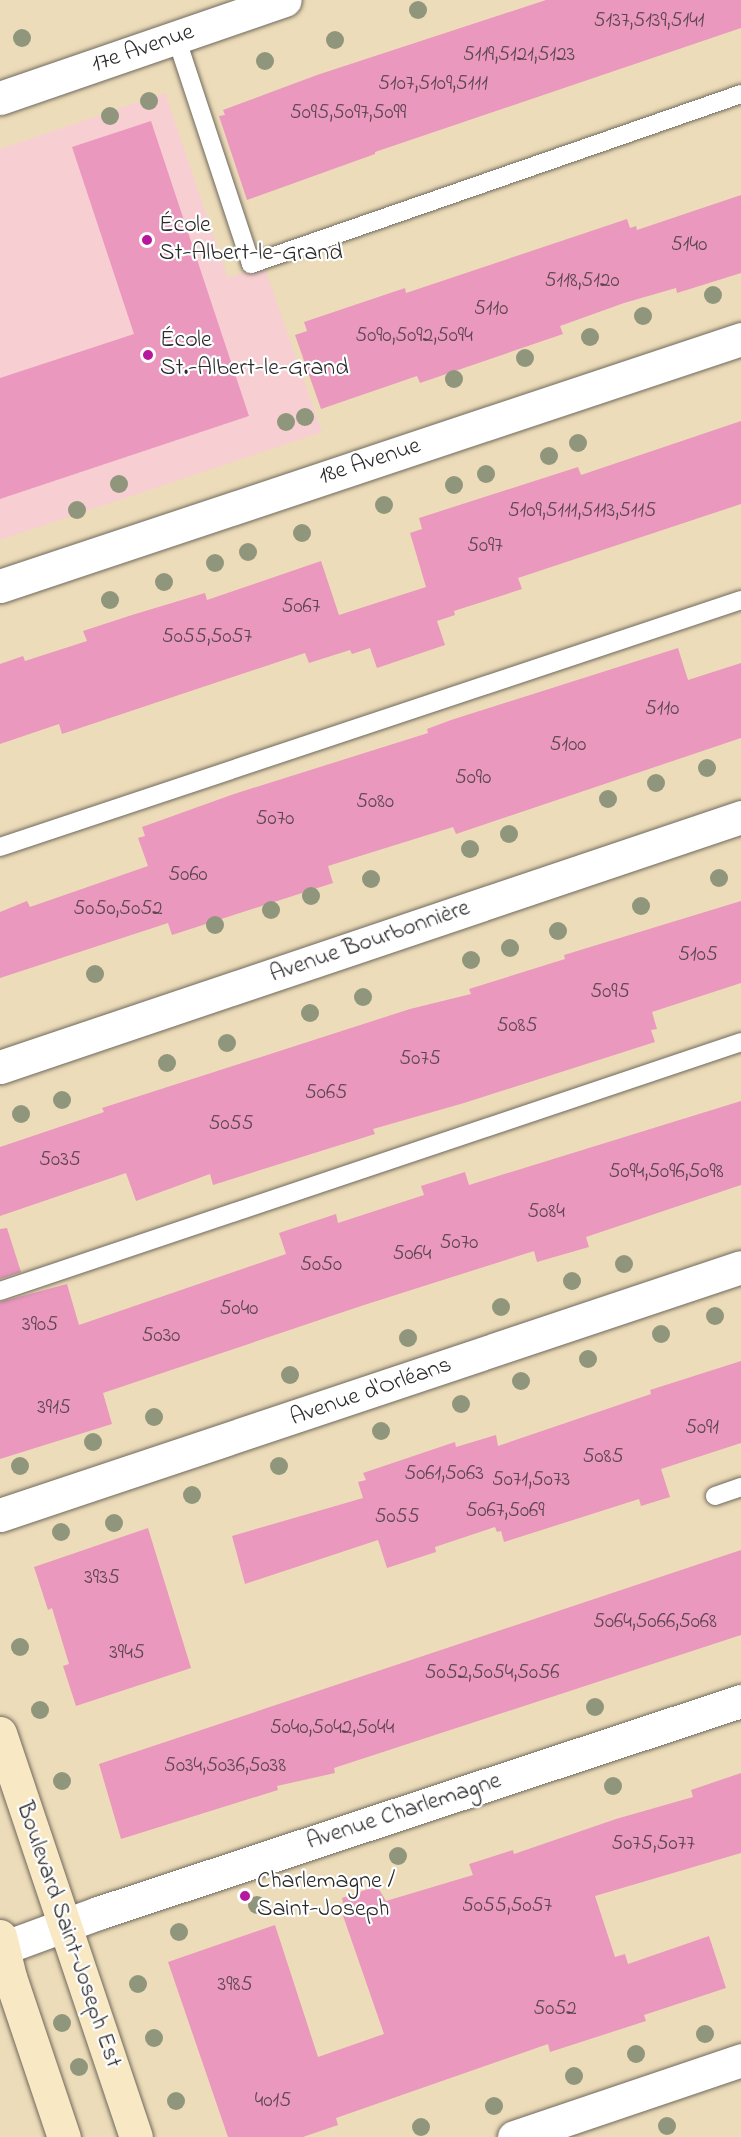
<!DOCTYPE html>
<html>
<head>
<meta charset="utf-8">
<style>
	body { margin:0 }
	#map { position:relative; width:741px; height:2137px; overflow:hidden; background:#eddcb9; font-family:"Indie Flower",sans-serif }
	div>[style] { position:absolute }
	.built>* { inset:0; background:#f7cfd2 }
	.building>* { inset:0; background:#ea98be }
	.roads { filter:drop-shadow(0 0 2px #6f695d) drop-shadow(0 0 2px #6f695d) }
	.lane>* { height:18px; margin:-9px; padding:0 9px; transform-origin:9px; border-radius:9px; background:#fff }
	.street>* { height:33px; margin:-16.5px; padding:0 16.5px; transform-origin:16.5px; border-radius:16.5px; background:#fff }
	.secondary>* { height:33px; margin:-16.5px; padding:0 16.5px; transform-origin:16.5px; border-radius:16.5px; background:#f8e8c3 }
	.trees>* { width:18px; height:18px; margin:-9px; border-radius:50%; background:#90967c }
	.dots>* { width:16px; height:16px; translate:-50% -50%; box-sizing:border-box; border:3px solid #fff; border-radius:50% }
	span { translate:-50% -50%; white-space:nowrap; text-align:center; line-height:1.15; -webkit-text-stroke:4.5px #fff; paint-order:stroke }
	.number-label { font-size:21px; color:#5b4650 }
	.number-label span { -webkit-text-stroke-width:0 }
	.street-label { font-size:24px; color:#2b2b2b }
	.poi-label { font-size:24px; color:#2b2b2b }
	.left { translate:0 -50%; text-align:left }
</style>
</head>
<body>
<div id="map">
	<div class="built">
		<div style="clip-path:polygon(165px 93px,228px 278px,264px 266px,322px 432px,0 540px,0 149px)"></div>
	</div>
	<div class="building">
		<div style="clip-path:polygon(546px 0,741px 0,741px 28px,375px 152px,375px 154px,247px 200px,219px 116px,225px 115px,223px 110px,317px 75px)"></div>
		<div style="clip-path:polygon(151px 121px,249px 416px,0 499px,0 378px,134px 334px,72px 147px)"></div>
		<div style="clip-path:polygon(741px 195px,741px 273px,677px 293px,676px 288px,624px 303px,560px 326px,563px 334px,420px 383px,417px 376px,321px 409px,295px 335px,307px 331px,304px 322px,405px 288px,406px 293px,627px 219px,630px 228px,636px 226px,637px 230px)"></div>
		<div style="clip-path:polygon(741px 421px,741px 504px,518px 578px,522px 589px,454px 611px,455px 615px,437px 621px,445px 645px,377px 668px,370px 648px,352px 654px,350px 650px,309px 663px,305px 653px,62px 734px,59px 724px,0 744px,0 664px,23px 656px,25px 661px,87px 641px,83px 631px,132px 615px,205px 593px,207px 600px,321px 561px,339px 615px,426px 587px,410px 533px,422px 529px,419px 518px,578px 467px,581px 475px)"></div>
		<div style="clip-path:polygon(678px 648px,688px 680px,741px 663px,741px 738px,456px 834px,453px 827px,328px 866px,333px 883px,172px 935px,168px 923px,0 978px,0 912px,27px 901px,30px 907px,148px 866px,138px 838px,145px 836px,142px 827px,234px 794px,428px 733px,427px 729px,451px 720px)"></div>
		<div style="clip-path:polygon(741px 901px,741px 983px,652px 1012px,657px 1029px,651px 1030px,655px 1042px,464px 1103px,373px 1129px,375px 1134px,213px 1185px,210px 1174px,136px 1201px,126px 1173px,0 1216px,0 1147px,104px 1112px,102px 1108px,410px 1009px,471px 994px,469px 989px,565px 959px,564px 955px)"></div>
		<div style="clip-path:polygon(741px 1101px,741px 1185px,586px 1237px,589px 1247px,537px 1262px,534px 1251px,361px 1306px,103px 1393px,112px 1424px,0 1459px,0 1302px,67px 1284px,79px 1325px,286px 1254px,279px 1233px,336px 1214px,338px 1223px,424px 1195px,421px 1186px,465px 1172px,469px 1185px)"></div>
		<div style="clip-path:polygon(7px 1228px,21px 1272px,0 1279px,0 1229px)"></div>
		<div style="clip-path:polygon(741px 1361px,741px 1443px,661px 1469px,670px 1497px,641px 1506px,639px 1499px,504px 1542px,501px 1531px,497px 1532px,495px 1527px,435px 1547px,436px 1552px,387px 1568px,378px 1540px,245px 1584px,232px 1536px,363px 1498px,358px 1482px,366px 1480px,363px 1473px,455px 1442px,456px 1447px,496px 1435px,498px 1446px,651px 1394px,650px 1390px)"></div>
		<div style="clip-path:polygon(148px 1528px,191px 1668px,76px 1706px,63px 1666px,69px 1664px,52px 1608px,48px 1610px,34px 1567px)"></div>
		<div style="clip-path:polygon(741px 1550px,741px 1635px,334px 1768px,335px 1773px,277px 1786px,278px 1790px,121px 1839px,99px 1764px)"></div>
		<div style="clip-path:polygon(741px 1773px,741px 1853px,595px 1896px,615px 1957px,625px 1954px,628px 1964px,709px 1936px,726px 1988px,644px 2015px,646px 2021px,550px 2052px,548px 2044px,336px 2118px,338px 2125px,303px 2137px,228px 2137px,168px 1962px,275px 1925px,318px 2057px,384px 2034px,340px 1907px,344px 1907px,342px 1898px,377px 1886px,386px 1901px,473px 1875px,469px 1864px,513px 1850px,514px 1854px,616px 1819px,693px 1797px,691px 1790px)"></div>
	</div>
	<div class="roads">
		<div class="lane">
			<div style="left:176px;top:37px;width:239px;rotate:71.7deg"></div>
			<div style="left:251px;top:264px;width:519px;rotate:-19.13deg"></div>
			<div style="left:0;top:847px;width:781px;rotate:-18.43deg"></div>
			<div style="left:0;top:1291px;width:782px;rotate:-18.57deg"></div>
			<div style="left:715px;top:1496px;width:28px;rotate:-19deg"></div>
		</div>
		<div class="street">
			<div style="left:0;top:98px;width:301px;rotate:-19deg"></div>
			<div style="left:0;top:586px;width:781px;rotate:-18.43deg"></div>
			<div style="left:0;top:1067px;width:782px;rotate:-18.64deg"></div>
			<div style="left:0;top:1515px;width:781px;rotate:-18.5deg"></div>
			<div style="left:0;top:1949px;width:104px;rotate:-20.2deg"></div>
			<div style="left:98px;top:1913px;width:677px;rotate:-18.25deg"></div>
			<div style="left:514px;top:2137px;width:240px;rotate:-18.7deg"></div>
		</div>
		<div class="secondary">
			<div style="left:0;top:1733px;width:426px;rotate:71.4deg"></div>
			<div style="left:0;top:1936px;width:42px;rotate:76.3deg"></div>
			<div style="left:10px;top:1977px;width:169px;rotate:71.4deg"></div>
		</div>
	</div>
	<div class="trees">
		<div style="left:418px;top:10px"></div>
		<div style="left:22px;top:38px"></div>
		<div style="left:335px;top:40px"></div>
		<div style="left:265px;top:61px"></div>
		<div style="left:149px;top:101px"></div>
		<div style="left:110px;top:116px"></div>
		<div style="left:713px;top:295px"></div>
		<div style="left:643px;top:316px"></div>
		<div style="left:590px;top:337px"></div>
		<div style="left:525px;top:358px"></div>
		<div style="left:454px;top:379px"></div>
		<div style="left:305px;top:417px"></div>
		<div style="left:286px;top:422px"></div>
		<div style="left:578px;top:443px"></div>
		<div style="left:549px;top:456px"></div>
		<div style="left:486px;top:474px"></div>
		<div style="left:119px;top:484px"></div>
		<div style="left:454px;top:485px"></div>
		<div style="left:384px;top:505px"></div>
		<div style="left:77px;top:510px"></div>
		<div style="left:302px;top:533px"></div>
		<div style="left:248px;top:552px"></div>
		<div style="left:215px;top:563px"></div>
		<div style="left:164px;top:582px"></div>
		<div style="left:110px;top:600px"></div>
		<div style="left:707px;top:768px"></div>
		<div style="left:656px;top:783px"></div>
		<div style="left:608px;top:799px"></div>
		<div style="left:509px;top:834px"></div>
		<div style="left:470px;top:849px"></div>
		<div style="left:719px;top:878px"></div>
		<div style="left:371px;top:879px"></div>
		<div style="left:311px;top:896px"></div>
		<div style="left:641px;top:906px"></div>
		<div style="left:271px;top:910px"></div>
		<div style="left:215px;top:925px"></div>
		<div style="left:558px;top:931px"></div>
		<div style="left:510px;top:948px"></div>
		<div style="left:471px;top:960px"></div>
		<div style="left:95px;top:974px"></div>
		<div style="left:363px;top:997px"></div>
		<div style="left:310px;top:1013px"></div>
		<div style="left:227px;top:1043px"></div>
		<div style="left:167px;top:1063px"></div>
		<div style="left:62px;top:1100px"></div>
		<div style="left:21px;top:1114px"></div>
		<div style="left:624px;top:1264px"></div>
		<div style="left:572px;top:1281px"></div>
		<div style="left:501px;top:1307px"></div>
		<div style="left:715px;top:1316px"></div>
		<div style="left:661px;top:1334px"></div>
		<div style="left:408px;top:1338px"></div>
		<div style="left:588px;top:1359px"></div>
		<div style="left:290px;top:1375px"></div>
		<div style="left:521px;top:1381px"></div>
		<div style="left:461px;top:1404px"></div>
		<div style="left:154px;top:1417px"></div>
		<div style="left:381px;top:1431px"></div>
		<div style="left:93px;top:1442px"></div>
		<div style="left:20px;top:1466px"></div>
		<div style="left:279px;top:1466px"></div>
		<div style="left:192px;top:1495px"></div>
		<div style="left:114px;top:1523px"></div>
		<div style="left:61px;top:1532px"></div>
		<div style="left:20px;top:1647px"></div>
		<div style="left:595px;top:1707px"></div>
		<div style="left:40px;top:1710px"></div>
		<div style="left:62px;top:1781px"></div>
		<div style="left:613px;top:1786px"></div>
		<div style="left:398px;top:1856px"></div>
		<div style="left:257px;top:1905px"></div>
		<div style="left:179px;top:1932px"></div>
		<div style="left:138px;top:1984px"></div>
		<div style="left:62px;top:2023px"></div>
		<div style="left:705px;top:2034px"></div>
		<div style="left:154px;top:2038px"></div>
		<div style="left:636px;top:2054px"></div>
		<div style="left:79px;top:2067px"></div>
		<div style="left:574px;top:2076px"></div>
		<div style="left:176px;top:2101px"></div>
		<div style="left:494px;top:2106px"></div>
		<div style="left:667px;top:2126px"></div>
		<div style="left:421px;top:2127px"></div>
	</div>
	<div class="dots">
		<div style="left:147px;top:240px;background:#b5179e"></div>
		<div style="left:148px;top:355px;background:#b5179e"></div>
		<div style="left:245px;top:1896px;background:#b5179e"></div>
	</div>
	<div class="number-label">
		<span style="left:649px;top:21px">5137,5139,5141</span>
		<span style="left:519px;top:55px">5119,5121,5123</span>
		<span style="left:433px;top:84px">5107,5109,5111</span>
		<span style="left:348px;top:113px">5095,5097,5099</span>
		<span style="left:689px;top:245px">5140</span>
		<span style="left:582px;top:281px">5118,5120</span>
		<span style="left:491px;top:309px">5110</span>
		<span style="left:414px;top:336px">5090,5092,5094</span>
		<span style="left:582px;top:511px">5109,5111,5113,5115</span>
		<span style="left:485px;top:546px">5097</span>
		<span style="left:301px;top:607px">5067</span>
		<span style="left:207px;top:637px">5055,5057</span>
		<span style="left:662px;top:709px">5110</span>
		<span style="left:568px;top:745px">5100</span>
		<span style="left:473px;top:778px">5090</span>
		<span style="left:375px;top:802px">5080</span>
		<span style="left:275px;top:819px">5070</span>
		<span style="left:188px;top:875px">5060</span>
		<span style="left:118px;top:909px">5050,5052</span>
		<span style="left:698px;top:955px">5105</span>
		<span style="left:610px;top:992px">5095</span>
		<span style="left:517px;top:1026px">5085</span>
		<span style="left:420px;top:1059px">5075</span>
		<span style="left:326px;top:1093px">5065</span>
		<span style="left:231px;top:1124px">5055</span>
		<span style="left:60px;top:1160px">5035</span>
		<span style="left:666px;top:1172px">5094,5096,5098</span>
		<span style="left:546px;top:1212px">5084</span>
		<span style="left:459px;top:1243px">5070</span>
		<span style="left:412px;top:1254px">5064</span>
		<span style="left:321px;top:1265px">5050</span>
		<span style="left:239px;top:1309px">5040</span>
		<span style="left:40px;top:1325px">3905</span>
		<span style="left:161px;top:1336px">5030</span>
		<span style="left:54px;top:1408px">3915</span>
		<span style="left:702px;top:1428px">5091</span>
		<span style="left:603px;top:1457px">5085</span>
		<span style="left:444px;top:1474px">5061,5063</span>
		<span style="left:531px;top:1480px">5071,5073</span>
		<span style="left:505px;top:1511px">5067,5069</span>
		<span style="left:397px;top:1517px">5055</span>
		<span style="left:102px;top:1578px">3935</span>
		<span style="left:655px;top:1622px">5064,5066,5068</span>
		<span style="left:127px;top:1653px">3945</span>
		<span style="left:492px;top:1673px">5052,5054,5056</span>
		<span style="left:332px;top:1728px">5040,5042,5044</span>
		<span style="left:225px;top:1766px">5034,5036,5038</span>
		<span style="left:653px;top:1844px">5075,5077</span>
		<span style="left:507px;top:1906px">5055,5057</span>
		<span style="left:235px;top:1985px">3985</span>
		<span style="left:555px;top:2009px">5052</span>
		<span style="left:273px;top:2101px">4015</span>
	</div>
	<div class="street-label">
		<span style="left:143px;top:49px;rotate:-19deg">17e Avenue</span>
		<span style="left:370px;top:462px;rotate:-18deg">18e Avenue</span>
		<span style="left:370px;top:942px;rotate:-19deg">Avenue Bourbonnière</span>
		<span style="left:371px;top:1392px;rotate:-19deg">Avenue d'Orléans</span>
		<span style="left:404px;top:1812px;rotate:-18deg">Avenue Charlemagne</span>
		<span style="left:68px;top:1935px;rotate:71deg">Boulevard Saint-Joseph Est</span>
	</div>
	<div class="poi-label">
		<span class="left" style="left:159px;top:240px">École<br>St-Albert-le-Grand</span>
		<span class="left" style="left:160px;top:355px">École<br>St.-Albert-le-Grand</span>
		<span class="left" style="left:257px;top:1896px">Charlemagne /<br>Saint-Joseph</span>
	</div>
</div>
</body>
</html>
